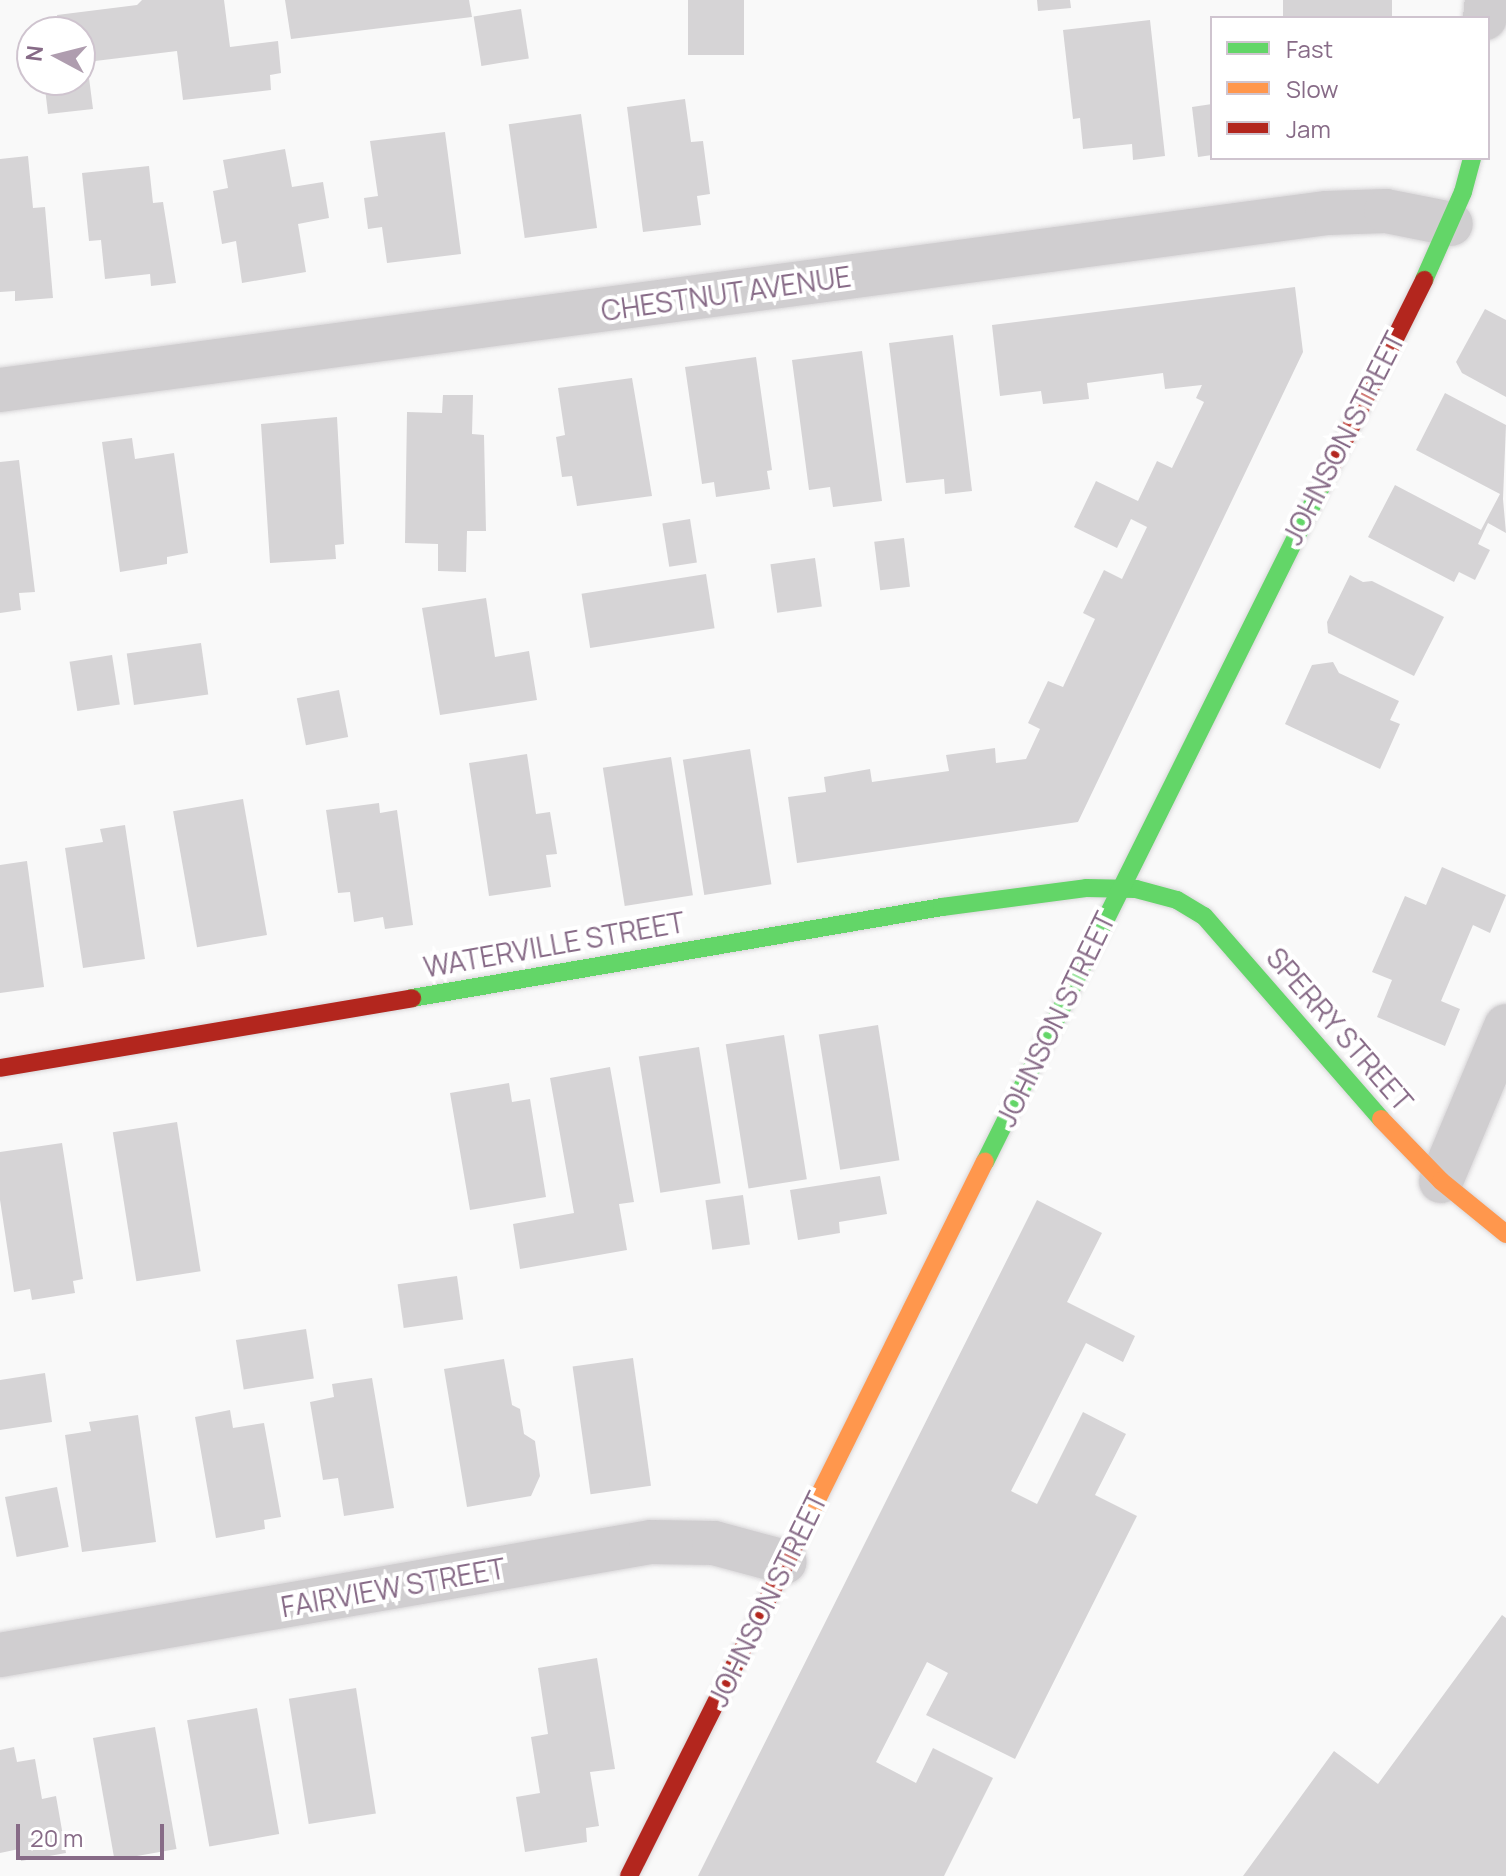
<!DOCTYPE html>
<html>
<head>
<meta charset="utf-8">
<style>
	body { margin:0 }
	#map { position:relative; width:1506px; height:1876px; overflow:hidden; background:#f9f9f9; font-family:Manrope,sans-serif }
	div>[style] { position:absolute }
	.building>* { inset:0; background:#d6d4d6; transform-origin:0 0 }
	.roads { filter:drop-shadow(0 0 2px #d8d6d8) drop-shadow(0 0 2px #d8d6d8) }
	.street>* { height:44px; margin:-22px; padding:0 22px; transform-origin:22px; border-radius:22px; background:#d0ced0 }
	.fast>* { height:18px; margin:-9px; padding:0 9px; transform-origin:9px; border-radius:9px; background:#63d668 }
	.slow>* { height:18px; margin:-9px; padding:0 9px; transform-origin:9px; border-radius:9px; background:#ff974d }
	.jam>* { height:18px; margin:-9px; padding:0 9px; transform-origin:9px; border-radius:9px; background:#b3261e }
	span { translate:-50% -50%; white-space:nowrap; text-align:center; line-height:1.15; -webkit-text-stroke:8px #fff; paint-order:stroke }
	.street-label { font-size:28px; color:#876b87 }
	.legend { position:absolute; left:1210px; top:16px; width:280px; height:144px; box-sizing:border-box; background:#fff; border:2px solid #cfc4cf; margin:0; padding:10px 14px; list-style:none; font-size:24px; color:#876b87 }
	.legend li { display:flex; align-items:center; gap:16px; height:40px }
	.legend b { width:40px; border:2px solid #cfc4cf }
	.north { position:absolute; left:16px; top:16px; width:80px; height:80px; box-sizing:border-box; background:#fff; border:2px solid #cfc4cf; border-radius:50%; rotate:277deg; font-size:22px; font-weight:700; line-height:32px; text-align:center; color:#876b87 }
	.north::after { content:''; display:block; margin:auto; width:28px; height:36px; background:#af9daf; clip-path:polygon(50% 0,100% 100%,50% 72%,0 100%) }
	.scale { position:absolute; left:16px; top:1824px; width:148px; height:36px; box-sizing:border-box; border:4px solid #876b87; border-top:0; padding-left:10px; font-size:24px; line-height:28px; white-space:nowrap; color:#876b87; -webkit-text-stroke:6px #fff; paint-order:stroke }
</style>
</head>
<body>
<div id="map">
	<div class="building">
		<div style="clip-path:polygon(142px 0,224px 0,230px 47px,278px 41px,281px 73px,270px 75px,271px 90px,183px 100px,177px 51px,87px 62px,93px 109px,48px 114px,44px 80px,80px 80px,80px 32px,59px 32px,57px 15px,137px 5px)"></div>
		<div style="clip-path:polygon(285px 0,469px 0,472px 17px,291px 39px)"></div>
		<div style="left:688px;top:0;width:56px;height:55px"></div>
		<div style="clip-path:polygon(1037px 0,1070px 0,1071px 8px,1038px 11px)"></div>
		<div style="left:1283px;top:0;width:109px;height:18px"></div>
		<div style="left:521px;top:9px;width:50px;height:48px;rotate:81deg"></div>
		<div style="clip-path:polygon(1150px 20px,1165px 156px,1133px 160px,1132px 144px,1083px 149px,1080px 118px,1073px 119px,1063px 30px)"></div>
		<div style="clip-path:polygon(685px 99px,691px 142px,703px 141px,710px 194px,697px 196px,701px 225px,643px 232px,627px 107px)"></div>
		<div style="clip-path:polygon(1212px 104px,1212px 155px,1198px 157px,1192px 107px)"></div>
		<div style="left:581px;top:114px;width:115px;height:73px;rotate:82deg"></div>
		<div style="clip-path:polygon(445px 132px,461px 254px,387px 263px,382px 227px,368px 229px,364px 198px,378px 196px,370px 141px)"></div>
		<div style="clip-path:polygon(285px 149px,292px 187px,323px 182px,329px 218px,298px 224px,306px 272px,242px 283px,236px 241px,222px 244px,213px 191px,228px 188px,223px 160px)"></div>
		<div style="clip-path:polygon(28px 156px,33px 208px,45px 207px,53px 298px,15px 301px,15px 291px,0 292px,0 159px)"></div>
		<div style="clip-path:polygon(149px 166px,153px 203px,163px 202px,176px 283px,151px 286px,150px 274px,105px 279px,101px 240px,89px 241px,82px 173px)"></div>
		<div style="clip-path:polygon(1295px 287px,1303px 352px,1078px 822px,797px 863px,788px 797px,826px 792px,824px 777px,870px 769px,872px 782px,949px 771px,946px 755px,995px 748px,996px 763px,1026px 759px,1040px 729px,1028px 723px,1048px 681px,1063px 687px,1095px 619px,1083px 613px,1104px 570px,1122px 579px,1147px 527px,1131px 519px,1117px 548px,1074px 527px,1096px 481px,1138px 501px,1157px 461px,1172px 468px,1204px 402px,1196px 398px,1202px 385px,1165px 389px,1163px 373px,1087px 383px,1089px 399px,1043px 404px,1041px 391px,1000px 396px,992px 325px)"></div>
		<div style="clip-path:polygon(1485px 309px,1506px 320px,1506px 397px,1462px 373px,1456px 362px)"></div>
		<div style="clip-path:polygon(953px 335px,972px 491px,945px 494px,944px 479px,906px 483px,889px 343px)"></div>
		<div style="clip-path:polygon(862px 351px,882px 501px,833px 507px,830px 487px,809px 490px,792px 360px)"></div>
		<div style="clip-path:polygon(756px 357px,772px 470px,767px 471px,770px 489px,716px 497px,714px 482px,702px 484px,685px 367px)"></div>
		<div style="clip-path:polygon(632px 378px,652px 496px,577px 506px,572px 476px,562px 477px,556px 437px,565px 435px,558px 388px)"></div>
		<div style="clip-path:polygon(1445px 393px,1506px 425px,1503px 499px,1506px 533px,1488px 523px,1478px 544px,1490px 550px,1475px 580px,1459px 572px,1454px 582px,1368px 537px,1395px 485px,1481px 530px,1500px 494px,1416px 450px)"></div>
		<div style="clip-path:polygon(443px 395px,473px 395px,472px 434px,484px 435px,486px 531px,467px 531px,466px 572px,438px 571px,438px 544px,405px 543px,407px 412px,442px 413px)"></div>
		<div style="clip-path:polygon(337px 417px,344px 544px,335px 545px,336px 559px,270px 563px,261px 424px)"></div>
		<div style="clip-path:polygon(132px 438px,135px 459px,174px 453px,188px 553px,167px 557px,167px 564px,120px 572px,102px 442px)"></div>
		<div style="clip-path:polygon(19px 460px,35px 592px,19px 593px,21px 610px,0 613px,0 462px)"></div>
		<div style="left:690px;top:519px;width:44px;height:28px;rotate:81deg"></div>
		<div style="left:904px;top:538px;width:49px;height:30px;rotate:83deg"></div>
		<div style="left:815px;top:558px;width:49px;height:45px;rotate:82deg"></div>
		<div style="left:706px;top:574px;width:55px;height:126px;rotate:81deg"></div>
		<div style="clip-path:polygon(1350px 575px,1363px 582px,1372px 581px,1444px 617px,1414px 676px,1328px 633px,1327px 622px)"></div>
		<div style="clip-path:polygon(486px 598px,495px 657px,529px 651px,537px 700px,440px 715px,422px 608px)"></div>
		<div style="left:201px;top:643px;width:52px;height:75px;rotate:82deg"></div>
		<div style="left:112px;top:655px;width:50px;height:43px;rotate:81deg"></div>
		<div style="clip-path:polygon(1333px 662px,1339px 673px,1399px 701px,1390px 720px,1400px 724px,1380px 769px,1285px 724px,1312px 665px)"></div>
		<div style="left:339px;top:690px;width:48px;height:43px;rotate:79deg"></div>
		<div style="left:750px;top:749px;width:137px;height:68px;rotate:81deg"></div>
		<div style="clip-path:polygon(527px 754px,536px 814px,550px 812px,557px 854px,546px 855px,551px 887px,489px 896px,469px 763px)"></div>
		<div style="left:671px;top:757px;width:140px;height:69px;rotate:81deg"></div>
		<div style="left:243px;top:799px;width:138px;height:71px;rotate:80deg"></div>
		<div style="clip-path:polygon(379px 803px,380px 813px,397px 810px,413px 925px,385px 929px,383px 917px,354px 922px,350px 892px,338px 893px,326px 810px)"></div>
		<div style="clip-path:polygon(125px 825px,145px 959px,83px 968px,65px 848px,103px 842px,100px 829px)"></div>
		<div style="clip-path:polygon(27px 861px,44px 987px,0 993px,0 865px)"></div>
		<div style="clip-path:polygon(1442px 867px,1506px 895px,1490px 933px,1473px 925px,1441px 1001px,1460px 1009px,1445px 1046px,1377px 1017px,1392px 980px,1372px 972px,1405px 896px,1426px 905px)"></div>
		<div style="left:878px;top:1025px;width:137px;height:60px;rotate:81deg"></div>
		<div style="left:784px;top:1035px;width:146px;height:59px;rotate:81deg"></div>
		<div style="left:699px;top:1047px;width:138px;height:61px;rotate:81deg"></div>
		<div style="clip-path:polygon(610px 1067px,634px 1202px,619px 1204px,627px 1250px,520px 1269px,513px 1224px,574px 1213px,550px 1078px)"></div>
		<div style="clip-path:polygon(509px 1083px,512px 1102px,530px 1099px,546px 1197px,470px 1210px,450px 1093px)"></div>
		<div style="left:177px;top:1122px;width:151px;height:65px;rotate:81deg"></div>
		<div style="clip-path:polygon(62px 1143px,83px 1279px,73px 1281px,75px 1293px,32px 1300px,30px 1289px,14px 1292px,0 1200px,0 1152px)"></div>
		<div style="clip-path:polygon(880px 1176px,887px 1214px,839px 1222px,840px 1233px,798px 1240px,790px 1190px)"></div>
		<div style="left:743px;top:1195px;width:50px;height:38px;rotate:82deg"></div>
		<div style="clip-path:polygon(1037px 1200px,1102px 1233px,1067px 1302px,1135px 1336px,1123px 1362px,1086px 1343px,1011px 1491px,1037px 1504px,1083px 1412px,1126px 1434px,1095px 1495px,1137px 1516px,1015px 1759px,926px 1715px,948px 1673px,927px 1662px,876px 1762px,916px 1783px,933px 1748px,993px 1778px,944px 1876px,698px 1876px)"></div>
		<div style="left:457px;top:1276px;width:44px;height:60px;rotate:82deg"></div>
		<div style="left:306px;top:1329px;width:50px;height:71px;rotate:81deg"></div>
		<div style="left:633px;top:1358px;width:129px;height:61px;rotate:82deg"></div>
		<div style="clip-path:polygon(504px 1359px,512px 1405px,520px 1409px,524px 1434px,535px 1441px,540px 1476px,531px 1496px,467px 1507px,444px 1369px)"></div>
		<div style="clip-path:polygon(45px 1373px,52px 1422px,0 1430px,0 1380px)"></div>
		<div style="clip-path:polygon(372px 1378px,394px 1508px,344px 1516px,338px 1478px,323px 1480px,310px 1402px,334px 1397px,332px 1384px)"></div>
		<div style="clip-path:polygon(230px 1410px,233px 1428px,264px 1423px,281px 1517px,264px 1520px,265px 1529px,216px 1538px,195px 1417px)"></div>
		<div style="clip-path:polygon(138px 1415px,156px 1542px,82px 1552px,65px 1435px,91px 1431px,89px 1422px)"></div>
		<div style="left:57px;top:1487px;width:61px;height:53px;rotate:79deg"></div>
		<div style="clip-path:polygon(1502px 1615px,1506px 1618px,1506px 1876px,1243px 1876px,1334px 1751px,1378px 1784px)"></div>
		<div style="clip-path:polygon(597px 1658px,615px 1769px,590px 1772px,599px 1826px,586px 1828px,587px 1842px,525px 1852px,516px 1797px,540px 1793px,531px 1737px,548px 1734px,538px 1668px)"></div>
		<div style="left:356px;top:1688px;width:127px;height:68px;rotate:81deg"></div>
		<div style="left:257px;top:1708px;width:128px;height:71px;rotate:80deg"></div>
		<div style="left:155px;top:1727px;width:124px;height:63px;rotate:80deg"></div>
		<div style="clip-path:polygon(14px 1747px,17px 1762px,35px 1759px,42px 1799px,56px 1796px,66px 1853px,21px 1861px,19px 1849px,0 1853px,0 1750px)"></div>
	</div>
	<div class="roads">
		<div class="street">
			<div style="left:1485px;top:18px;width:18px;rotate:-84deg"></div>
			<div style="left:0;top:390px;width:1339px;rotate:-7.6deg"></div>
			<div style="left:1327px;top:213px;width:59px;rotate:-1.9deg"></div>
			<div style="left:1386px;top:211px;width:66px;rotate:11.3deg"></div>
			<div style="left:1441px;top:1181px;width:168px;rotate:-67.2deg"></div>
			<div style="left:0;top:1655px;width:661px;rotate:-9.85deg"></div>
			<div style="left:651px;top:1542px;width:63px;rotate:0.9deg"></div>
			<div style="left:714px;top:1543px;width:73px;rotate:15deg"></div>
		</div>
		<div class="fast">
			<div style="left:1424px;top:280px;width:96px;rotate:-66.1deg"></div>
			<div style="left:1463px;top:192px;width:35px;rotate:-75deg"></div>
			<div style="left:412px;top:998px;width:538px;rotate:-9.74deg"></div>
			<div style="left:942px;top:907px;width:145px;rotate:-7.5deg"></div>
			<div style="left:1086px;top:888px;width:50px;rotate:1.1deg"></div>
			<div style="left:1136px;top:889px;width:42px;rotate:15deg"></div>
			<div style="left:1177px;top:900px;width:31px;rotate:31deg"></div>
			<div style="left:1204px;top:916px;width:269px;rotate:48.9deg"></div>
			<div style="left:985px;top:1162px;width:758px;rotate:-63.54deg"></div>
		</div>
		<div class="slow">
			<div style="left:1381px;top:1119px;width:86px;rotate:45.9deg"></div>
			<div style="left:1441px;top:1181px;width:84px;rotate:39.2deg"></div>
			<div style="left:795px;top:1544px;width:427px;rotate:-63.6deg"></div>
		</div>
		<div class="jam">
			<div style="left:1323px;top:483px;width:227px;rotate:-63.5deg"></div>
			<div style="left:0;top:1068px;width:418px;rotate:-9.6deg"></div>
			<div style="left:629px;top:1876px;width:371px;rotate:-63.4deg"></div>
		</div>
	</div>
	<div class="street-label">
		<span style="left:726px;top:293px;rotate:-8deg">CHESTNUT AVENUE</span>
		<span style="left:1343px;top:438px;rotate:-63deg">JOHNSON STREET</span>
		<span style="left:554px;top:944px;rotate:-10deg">WATERVILLE STREET</span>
		<span style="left:1055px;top:1019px;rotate:-64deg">JOHNSON STREET</span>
		<span style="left:1340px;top:1029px;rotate:49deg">SPERRY STREET</span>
		<span style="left:393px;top:1587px;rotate:-10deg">FAIRVIEW STREET</span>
		<span style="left:767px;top:1599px;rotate:-64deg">JOHNSON STREET</span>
	</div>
	<ul class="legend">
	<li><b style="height:10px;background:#63d668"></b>Fast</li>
	<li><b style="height:10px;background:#ff974d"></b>Slow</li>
	<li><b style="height:10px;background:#b3261e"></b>Jam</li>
	</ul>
	<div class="north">N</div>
	<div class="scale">20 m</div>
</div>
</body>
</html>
